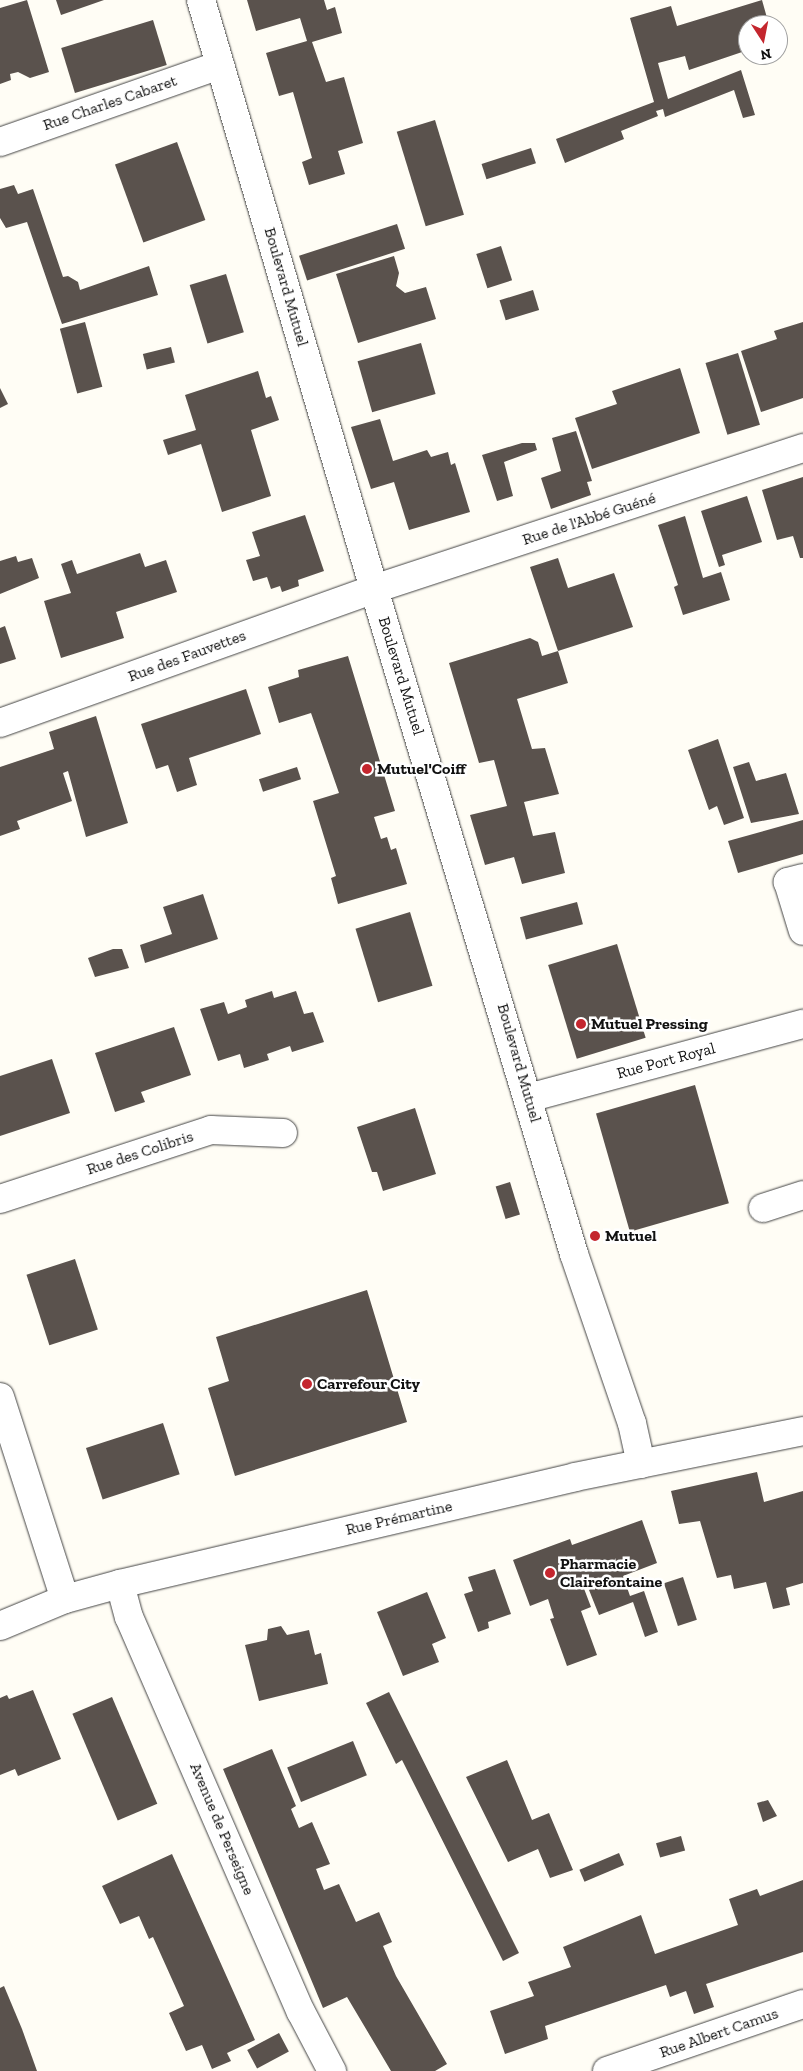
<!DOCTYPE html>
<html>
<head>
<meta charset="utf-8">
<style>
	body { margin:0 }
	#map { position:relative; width:803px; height:2071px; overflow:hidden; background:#fffdf5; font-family:"Zilla Slab",serif }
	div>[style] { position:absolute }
	.building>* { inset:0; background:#5a524d; transform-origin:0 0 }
	.roads { filter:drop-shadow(0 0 1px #444) drop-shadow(0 0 1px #444) }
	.minor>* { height:28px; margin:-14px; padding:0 14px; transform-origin:14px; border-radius:14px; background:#fff }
	.dots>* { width:14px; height:14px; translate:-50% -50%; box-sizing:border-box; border:2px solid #fff; border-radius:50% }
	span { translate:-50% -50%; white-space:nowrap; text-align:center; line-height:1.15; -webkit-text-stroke:5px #fff; paint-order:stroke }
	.street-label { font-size:16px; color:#111 }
	.poi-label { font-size:16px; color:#111; font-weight:700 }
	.left { translate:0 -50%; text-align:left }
	.north { position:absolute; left:738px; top:15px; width:50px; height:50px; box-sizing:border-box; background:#fff; border:1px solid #a0a0a0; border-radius:50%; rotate:169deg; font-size:14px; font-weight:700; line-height:20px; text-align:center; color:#111 }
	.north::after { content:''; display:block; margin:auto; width:18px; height:22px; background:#c4262e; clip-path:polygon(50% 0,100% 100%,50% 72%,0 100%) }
</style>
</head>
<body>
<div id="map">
	<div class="building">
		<div style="clip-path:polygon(27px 0,49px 72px,30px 78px,18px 72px,10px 74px,11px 80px,0 84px,0 8px)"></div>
		<div style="clip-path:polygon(56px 0,104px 0,61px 15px)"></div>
		<div style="clip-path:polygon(247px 0,324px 0,327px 10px,335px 7px,342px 33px,312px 42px,326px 82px,344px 77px,363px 143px,338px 151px,345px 174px,309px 185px,302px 162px,312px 158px,293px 92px,279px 96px,266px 53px,307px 41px,300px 18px,256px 31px)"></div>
		<div style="clip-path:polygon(762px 0,769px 25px,748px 25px,748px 50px,689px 70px,685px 56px,658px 63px,668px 99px,741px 70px,755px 115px,743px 118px,734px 90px,665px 117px,663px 109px,656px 111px,658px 116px,621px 131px,624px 139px,565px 163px,556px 139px,654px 102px,630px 18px,671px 6px,677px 26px)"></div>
		<div style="left:153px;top:20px;width:47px;height:96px;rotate:73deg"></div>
		<div style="left:435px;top:120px;width:99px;height:40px;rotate:73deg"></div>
		<div style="left:177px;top:142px;width:83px;height:66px;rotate:70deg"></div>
		<div style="left:531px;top:148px;width:16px;height:52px;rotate:72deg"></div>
		<div style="clip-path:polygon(14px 185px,18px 194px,33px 189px,63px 277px,68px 276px,78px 282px,80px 290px,149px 266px,158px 295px,62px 324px,27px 222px,6px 228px,0 218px,0 189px)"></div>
		<div style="left:397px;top:224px;width:26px;height:103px;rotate:72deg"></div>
		<div style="left:501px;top:246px;width:36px;height:26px;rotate:72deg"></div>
		<div style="clip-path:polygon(394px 256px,399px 273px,396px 286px,405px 293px,426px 287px,436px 319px,358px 343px,336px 274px)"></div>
		<div style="left:226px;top:274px;width:61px;height:38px;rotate:73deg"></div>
		<div style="left:533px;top:290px;width:21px;height:35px;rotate:73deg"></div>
		<div style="left:85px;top:322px;width:67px;height:26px;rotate:75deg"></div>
		<div style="clip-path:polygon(803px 322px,803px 398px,761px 412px,741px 351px,777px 339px,774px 331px)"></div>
		<div style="left:421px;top:343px;width:53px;height:66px;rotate:74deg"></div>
		<div style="left:171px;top:347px;width:16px;height:29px;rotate:76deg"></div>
		<div style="left:738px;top:353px;width:75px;height:34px;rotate:73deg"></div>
		<div style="clip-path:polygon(680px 368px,700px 433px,592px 469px,575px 418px,617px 404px,612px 391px)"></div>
		<div style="clip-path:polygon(258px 371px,266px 398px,271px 396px,279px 420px,251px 430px,271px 496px,222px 512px,201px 444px,168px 455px,163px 440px,196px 430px,185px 395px)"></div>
		<div style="clip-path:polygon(0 388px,8px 404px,0 408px)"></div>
		<div style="clip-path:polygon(380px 419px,393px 461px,427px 450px,431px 457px,448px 452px,451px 465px,455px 463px,470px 512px,409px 530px,394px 482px,371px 489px,351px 427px)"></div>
		<div style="clip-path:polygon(576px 431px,592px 481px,587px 482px,591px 495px,551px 509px,541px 478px,561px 471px,552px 438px)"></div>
		<div style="clip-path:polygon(522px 443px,535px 443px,537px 450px,504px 462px,513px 496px,497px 501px,482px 455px)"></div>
		<div style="clip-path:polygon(803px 477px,803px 558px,800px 558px,793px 536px,777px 540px,762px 490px)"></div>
		<div style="clip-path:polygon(747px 496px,762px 542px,722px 555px,725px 565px,719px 567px,701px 511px)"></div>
		<div style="clip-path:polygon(305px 515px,324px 571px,298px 580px,299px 586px,282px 592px,280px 586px,271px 589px,267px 577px,253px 581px,246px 560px,260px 556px,252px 532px)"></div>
		<div style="clip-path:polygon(685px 516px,703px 578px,721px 572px,730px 600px,683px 615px,674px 587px,678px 585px,658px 525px)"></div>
		<div style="clip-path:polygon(140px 553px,145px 567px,166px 560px,177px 592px,116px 612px,124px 638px,61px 658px,44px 601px,71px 593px,61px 564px,72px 560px,77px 574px)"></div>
		<div style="clip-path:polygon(16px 556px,18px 562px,32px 558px,39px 578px,0 594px,0 561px)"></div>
		<div style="clip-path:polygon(558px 558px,568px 588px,614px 573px,633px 627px,558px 651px,530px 567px)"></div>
		<div style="clip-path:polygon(5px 626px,16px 659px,0 664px,0 628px)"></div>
		<div style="clip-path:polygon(530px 638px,538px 642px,542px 656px,558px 651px,568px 683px,517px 699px,532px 749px,545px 748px,559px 794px,524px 802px,533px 836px,555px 832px,565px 873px,522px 884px,514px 857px,485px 865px,470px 815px,507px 806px,494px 760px,479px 763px,449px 663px)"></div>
		<div style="clip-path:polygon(348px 656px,395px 811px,374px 817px,381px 839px,387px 837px,391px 850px,396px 848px,407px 884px,338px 904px,331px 878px,336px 876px,313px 801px,339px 793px,311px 713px,279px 723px,268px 687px,299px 677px,298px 670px)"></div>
		<div style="clip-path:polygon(246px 689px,261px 734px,189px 758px,197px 785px,177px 792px,168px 765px,156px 769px,141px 724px)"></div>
		<div style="clip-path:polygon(96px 716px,128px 823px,86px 837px,68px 771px,63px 773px,72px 801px,17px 821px,20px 829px,0 836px,0 767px,54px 749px,49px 732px)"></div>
		<div style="clip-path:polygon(718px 739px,744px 818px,724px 825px,717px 806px,709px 810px,688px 750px)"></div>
		<div style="clip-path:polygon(749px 762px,756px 781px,786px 773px,799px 814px,751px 823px,733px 767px)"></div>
		<div style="left:297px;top:767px;width:13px;height:40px;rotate:72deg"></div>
		<div style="clip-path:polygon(803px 820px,803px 854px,738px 873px,728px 841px)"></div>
		<div style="clip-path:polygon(203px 894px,218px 939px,145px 963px,140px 945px,172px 934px,163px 907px)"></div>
		<div style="left:577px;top:902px;width:23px;height:59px;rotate:75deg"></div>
		<div style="left:410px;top:912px;width:77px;height:57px;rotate:73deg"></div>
		<div style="left:617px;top:944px;width:98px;height:72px;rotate:73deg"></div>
		<div style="clip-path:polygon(113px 949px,122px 949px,129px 968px,95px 977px,88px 958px)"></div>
		<div style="clip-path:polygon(272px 991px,274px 998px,296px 991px,304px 1014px,313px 1012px,324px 1042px,292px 1052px,290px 1046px,267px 1054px,269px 1060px,244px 1068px,240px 1054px,218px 1061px,200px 1009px,224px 1002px,228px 1014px,247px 1007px,245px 1000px)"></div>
		<div style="clip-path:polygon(174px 1027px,191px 1075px,141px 1092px,145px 1102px,115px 1112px,95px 1053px)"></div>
		<div style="clip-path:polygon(52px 1059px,70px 1113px,0 1136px,0 1076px)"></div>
		<div style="left:695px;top:1085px;width:123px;height:103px;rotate:74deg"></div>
		<div style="clip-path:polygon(415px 1108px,436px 1174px,383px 1191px,377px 1172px,372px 1172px,357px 1127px)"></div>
		<div style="left:510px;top:1182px;width:34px;height:15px;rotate:73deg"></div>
		<div style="left:75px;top:1259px;width:74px;height:51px;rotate:72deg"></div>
		<div style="clip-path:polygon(367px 1290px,407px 1422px,235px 1476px,208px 1388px,229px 1381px,216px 1337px)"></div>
		<div style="left:163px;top:1423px;width:54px;height:81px;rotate:72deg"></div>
		<div style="clip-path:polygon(757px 1472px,764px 1502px,803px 1491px,803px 1583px,786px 1588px,790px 1605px,773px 1609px,766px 1582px,734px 1589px,731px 1575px,717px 1578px,700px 1521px,679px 1524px,671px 1491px)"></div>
		<div style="clip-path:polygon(642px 1520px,657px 1563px,623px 1576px,630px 1596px,644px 1591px,658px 1632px,645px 1637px,633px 1602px,599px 1615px,587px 1585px,583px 1586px,591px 1607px,581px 1611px,597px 1655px,567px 1666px,550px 1619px,554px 1618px,548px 1599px,530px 1606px,513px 1560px,570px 1539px,572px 1545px)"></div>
		<div style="clip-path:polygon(495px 1569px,511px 1614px,488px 1622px,489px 1628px,478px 1632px,464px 1594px,473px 1591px,468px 1577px)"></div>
		<div style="left:683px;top:1577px;width:45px;height:20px;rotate:72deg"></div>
		<div style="clip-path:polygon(427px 1592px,446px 1638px,432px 1644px,439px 1662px,403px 1676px,377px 1612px)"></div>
		<div style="clip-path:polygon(281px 1626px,287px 1635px,309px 1630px,315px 1655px,321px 1653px,328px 1684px,259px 1701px,245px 1645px,267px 1640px,268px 1629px)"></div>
		<div style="clip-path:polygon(33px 1690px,61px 1759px,18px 1776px,15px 1769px,0 1775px,0 1698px,7px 1695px,9px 1699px)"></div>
		<div style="clip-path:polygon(389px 1692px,519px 1953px,503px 1961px,402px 1760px,396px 1764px,366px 1703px)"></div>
		<div style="left:112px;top:1697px;width:116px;height:43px;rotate:67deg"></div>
		<div style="left:353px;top:1741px;width:37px;height:71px;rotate:68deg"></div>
		<div style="clip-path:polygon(272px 1749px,296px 1806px,291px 1809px,299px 1828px,312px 1822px,330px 1864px,316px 1869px,324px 1890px,339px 1884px,356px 1922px,379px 1912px,392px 1942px,383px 1946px,396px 1976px,447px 2064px,435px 2071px,391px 2071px,347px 1997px,323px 2008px,223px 1769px)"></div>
		<div style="clip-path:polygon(507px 1760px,532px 1820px,549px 1813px,573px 1870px,550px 1878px,538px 1849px,508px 1862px,466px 1777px)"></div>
		<div style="clip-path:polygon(768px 1800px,777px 1816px,763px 1822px,757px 1803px)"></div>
		<div style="left:681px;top:1836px;width:15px;height:26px;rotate:74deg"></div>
		<div style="left:619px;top:1853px;width:13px;height:43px;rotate:67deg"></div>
		<div style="clip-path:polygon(172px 1854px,255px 2040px,227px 2053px,231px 2061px,212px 2069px,202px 2045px,186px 2051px,169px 2013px,184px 2006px,153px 1937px,149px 1939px,139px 1916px,120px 1924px,102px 1886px)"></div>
		<div style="clip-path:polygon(803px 1880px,803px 1952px,706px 1984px,714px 2007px,694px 2014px,686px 1991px,670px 1997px,666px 1985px,545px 2026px,548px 2039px,505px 2054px,490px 2011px,534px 1996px,528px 1982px,571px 1967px,563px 1947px,641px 1915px,655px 1954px,738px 1925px,729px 1899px,757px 1889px,760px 1896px)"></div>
		<div style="clip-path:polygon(4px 1986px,22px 2029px,37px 2071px,0 2071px,0 1988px)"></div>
		<div style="left:279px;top:2033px;width:21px;height:36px;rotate:62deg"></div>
	</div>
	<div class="roads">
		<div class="minor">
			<div style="left:201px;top:0;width:614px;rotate:73.63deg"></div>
			<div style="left:374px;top:589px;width:694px;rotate:73.26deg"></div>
			<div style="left:574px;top:1254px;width:179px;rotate:71.1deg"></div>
			<div style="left:632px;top:1423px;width:42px;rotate:77.6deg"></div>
			<div style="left:0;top:142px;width:233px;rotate:-19.3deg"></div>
			<div style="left:0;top:723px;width:397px;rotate:-19.7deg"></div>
			<div style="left:374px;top:589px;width:452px;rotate:-18.2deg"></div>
			<div style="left:803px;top:878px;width:16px;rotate:165deg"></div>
			<div style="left:788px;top:882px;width:51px;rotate:73deg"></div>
			<div style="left:528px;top:1098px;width:285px;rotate:-15.1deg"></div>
			<div style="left:0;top:1199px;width:222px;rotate:-18.1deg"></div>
			<div style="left:211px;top:1130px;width:72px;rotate:2.4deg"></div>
			<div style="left:763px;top:1208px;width:42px;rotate:-18deg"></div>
			<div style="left:0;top:1397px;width:212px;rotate:72.2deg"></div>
			<div style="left:120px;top:1584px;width:34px;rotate:75deg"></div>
			<div style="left:129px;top:1617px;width:431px;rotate:66.5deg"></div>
			<div style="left:301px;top:2012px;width:67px;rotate:62.3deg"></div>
			<div style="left:0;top:1626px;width:70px;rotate:-22.6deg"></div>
			<div style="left:65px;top:1599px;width:57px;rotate:-15.3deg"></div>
			<div style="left:120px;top:1584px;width:467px;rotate:-13.2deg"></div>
			<div style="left:575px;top:1477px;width:233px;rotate:-11.4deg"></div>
			<div style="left:607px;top:2071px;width:207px;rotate:-18.9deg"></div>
		</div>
	</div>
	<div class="dots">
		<div style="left:367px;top:769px;background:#c4262e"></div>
		<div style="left:581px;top:1024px;background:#c4262e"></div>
		<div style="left:595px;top:1236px;background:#c4262e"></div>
		<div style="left:307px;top:1384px;background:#c4262e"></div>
		<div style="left:550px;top:1573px;background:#c4262e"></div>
	</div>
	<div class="street-label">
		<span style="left:110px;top:103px;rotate:-19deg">Rue Charles Cabaret</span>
		<span style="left:286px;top:287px;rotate:74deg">Boulevard Mutuel</span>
		<span style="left:589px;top:519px;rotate:-18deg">Rue de l'Abbé Guéné</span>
		<span style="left:187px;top:656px;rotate:-20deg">Rue des Fauvettes</span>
		<span style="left:401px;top:676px;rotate:73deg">Boulevard Mutuel</span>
		<span style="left:666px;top:1061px;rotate:-15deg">Rue Port Royal</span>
		<span style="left:519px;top:1063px;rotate:74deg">Boulevard Mutuel</span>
		<span style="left:140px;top:1153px;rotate:-18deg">Rue des Colibris</span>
		<span style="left:399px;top:1518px;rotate:-13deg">Rue Prémartine</span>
		<span style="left:222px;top:1829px;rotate:67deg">Avenue de Perseigne</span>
		<span style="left:719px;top:2033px;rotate:-19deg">Rue Albert Camus</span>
	</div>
	<div class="poi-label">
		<span class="left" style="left:377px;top:769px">Mutuel'Coiff</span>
		<span class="left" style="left:591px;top:1024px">Mutuel Pressing</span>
		<span class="left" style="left:605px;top:1236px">Mutuel</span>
		<span class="left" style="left:317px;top:1384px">Carrefour City</span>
		<span class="left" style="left:560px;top:1573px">Pharmacie<br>Clairefontaine</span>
	</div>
	<div class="north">N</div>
</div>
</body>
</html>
